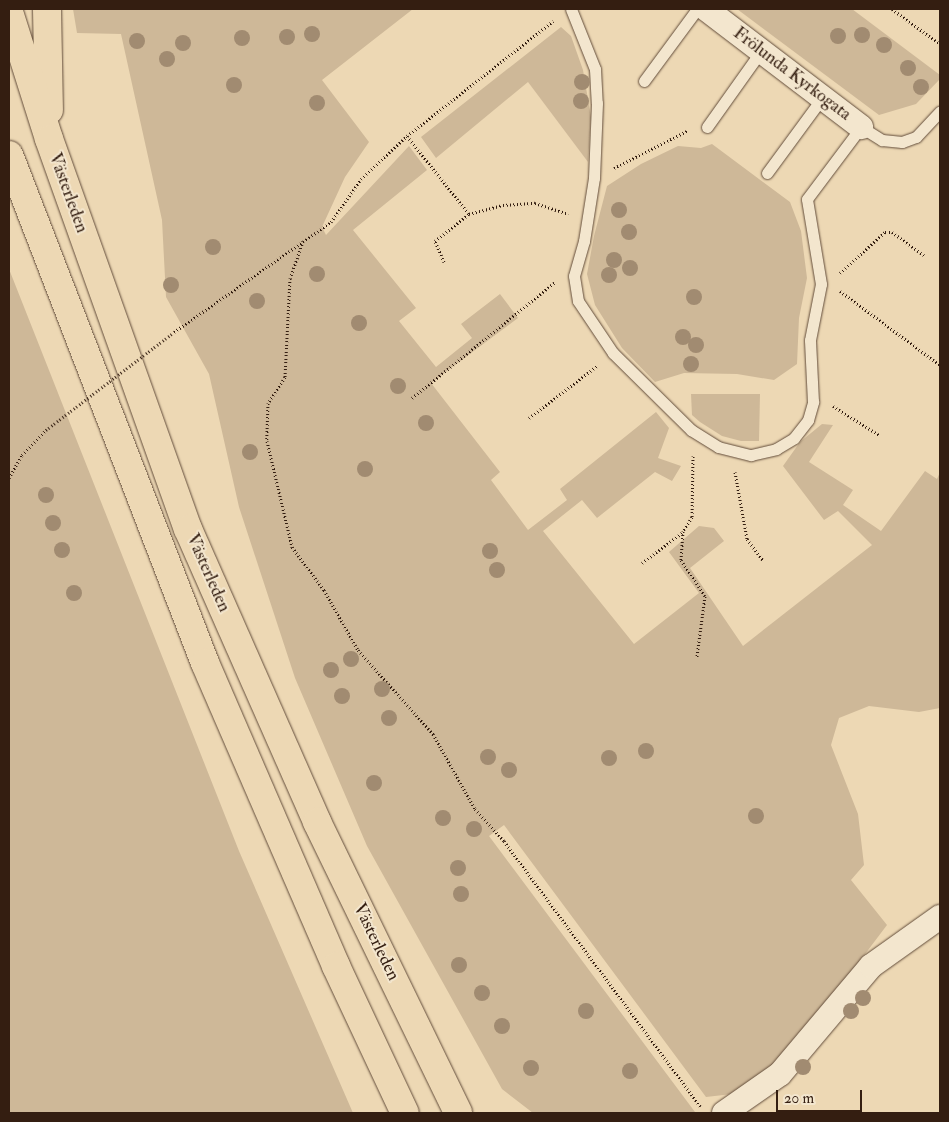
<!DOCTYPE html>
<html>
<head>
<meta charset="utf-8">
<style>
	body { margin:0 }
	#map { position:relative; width:949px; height:1122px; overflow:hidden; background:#edd8b4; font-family:"IM FELL Double Pica",serif }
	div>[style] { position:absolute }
	.green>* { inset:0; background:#ceb898 }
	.path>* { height:3px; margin-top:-1.5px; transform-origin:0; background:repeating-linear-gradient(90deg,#341e11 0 1px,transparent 0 3.5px) }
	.roads { filter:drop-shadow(0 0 1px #624c3a) drop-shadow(0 0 1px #624c3a) }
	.service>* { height:11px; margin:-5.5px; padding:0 5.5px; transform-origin:5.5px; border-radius:5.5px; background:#f3e6ce }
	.minor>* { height:24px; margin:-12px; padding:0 12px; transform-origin:12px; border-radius:12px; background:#f3e6ce }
	.trunk>* { height:28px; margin:-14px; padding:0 14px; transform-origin:14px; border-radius:14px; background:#edd8b4 }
	.path-bridge>* { height:3px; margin-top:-1.5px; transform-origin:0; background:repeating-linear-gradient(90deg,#341e11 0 1px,transparent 0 3.5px) }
	.trees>* { width:16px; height:16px; margin:-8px; border-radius:50%; background:#a18b71 }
	span { translate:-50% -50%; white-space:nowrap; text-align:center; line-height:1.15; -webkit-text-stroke:4px #f3e6ce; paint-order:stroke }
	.street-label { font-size:18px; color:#341e11 }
	.frame { position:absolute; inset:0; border:10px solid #341e11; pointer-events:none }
	.scale { position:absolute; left:776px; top:1090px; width:86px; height:22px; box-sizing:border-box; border:2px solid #341e11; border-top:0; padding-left:6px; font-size:15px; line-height:18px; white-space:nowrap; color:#341e11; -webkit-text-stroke:4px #f3e6ce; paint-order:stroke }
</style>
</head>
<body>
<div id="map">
	<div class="green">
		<div style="clip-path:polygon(73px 9px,413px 9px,322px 80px,369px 142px,345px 177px,322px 227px,326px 235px,409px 146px,427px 170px,353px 230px,416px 308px,399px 321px,436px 367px,472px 338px,461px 324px,500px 294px,518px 318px,431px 383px,500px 472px,491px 480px,528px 530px,567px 500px,560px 489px,656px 412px,669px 428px,658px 458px,681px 466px,672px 481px,655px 472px,597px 518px,582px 500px,543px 531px,634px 644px,699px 593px,669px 552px,699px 526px,714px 528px,724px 541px,690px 568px,743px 646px,872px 545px,838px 511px,824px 520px,783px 466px,800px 442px,822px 424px,833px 425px,809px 462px,853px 490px,843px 505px,881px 531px,925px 471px,937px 479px,940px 472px,940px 708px,919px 712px,869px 706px,839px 718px,831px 745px,858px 814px,864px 865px,851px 880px,887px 925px,782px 1064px,732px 1094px,706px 1097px,504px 825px,489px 836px,695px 1112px,533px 1113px,502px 1089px,367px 846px,295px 678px,239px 507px,209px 374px,166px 297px,162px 220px,121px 34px,77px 33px)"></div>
		<div style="clip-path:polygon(737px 9px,852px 9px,940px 75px,940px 79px,916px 104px,879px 115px)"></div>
		<div style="clip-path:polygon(561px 27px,571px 36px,583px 70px,591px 117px,588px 162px,528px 82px,436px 158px,421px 137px)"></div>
		<div style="clip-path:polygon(712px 144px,790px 202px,801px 231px,807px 278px,799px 318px,797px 364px,774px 380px,737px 374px,684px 373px,655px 382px,622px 348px,595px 305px,587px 274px,594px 236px,607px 186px,641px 164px,678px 146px,701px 148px)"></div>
		<div style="clip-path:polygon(9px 269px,239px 851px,353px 1113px,9px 1113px)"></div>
		<div style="clip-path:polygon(691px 394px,760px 394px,759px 441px,741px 441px,722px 436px,700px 422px,692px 415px)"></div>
	</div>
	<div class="path">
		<div style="left:892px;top:9px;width:59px;rotate:36.1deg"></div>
		<div style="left:407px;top:136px;width:100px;rotate:51.5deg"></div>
		<div style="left:469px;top:214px;width:35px;rotate:-15deg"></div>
		<div style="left:503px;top:205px;width:32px;rotate:-4deg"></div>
		<div style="left:535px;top:203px;width:35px;rotate:18deg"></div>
		<div style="left:614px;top:168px;width:82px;rotate:-26.9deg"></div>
		<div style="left:303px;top:241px;width:39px;rotate:109deg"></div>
		<div style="left:290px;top:278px;width:99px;rotate:92.9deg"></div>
		<div style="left:285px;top:377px;width:31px;rotate:123deg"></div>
		<div style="left:268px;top:403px;width:38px;rotate:92deg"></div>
		<div style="left:267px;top:441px;width:109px;rotate:76.7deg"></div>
		<div style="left:292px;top:547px;width:54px;rotate:53.3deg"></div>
		<div style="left:324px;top:590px;width:69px;rotate:60.5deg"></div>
		<div style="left:358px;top:650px;width:113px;rotate:48.2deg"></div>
		<div style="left:433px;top:734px;width:86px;rotate:60.8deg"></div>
		<div style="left:475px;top:809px;width:43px;rotate:47.8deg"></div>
		<div style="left:504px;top:841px;width:330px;rotate:53.5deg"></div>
		<div style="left:444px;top:262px;width:23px;rotate:-113deg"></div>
		<div style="left:435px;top:241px;width:43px;rotate:-38.5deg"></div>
		<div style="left:840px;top:273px;width:61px;rotate:-42.3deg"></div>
		<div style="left:885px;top:232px;width:7px"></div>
		<div style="left:892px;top:232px;width:41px;rotate:36deg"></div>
		<div style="left:840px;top:291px;width:124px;rotate:36.5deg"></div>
		<div style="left:174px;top:332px;width:192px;rotate:-35deg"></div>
		<div style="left:331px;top:222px;width:52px;rotate:-55.1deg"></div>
		<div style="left:361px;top:179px;width:63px;rotate:-43.1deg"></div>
		<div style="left:407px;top:136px;width:186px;rotate:-38.2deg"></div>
		<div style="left:412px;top:398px;width:184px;rotate:-39deg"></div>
		<div style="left:833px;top:406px;width:54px;rotate:32.2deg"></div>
		<div style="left:529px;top:418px;width:86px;rotate:-37.4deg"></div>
		<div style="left:693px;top:456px;width:61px;rotate:90.9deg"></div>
		<div style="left:692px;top:517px;width:17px;rotate:123deg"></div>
		<div style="left:683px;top:531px;width:29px;rotate:94deg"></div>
		<div style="left:681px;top:560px;width:43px;rotate:56.3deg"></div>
		<div style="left:705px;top:596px;width:61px;rotate:97.6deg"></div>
		<div style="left:735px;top:472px;width:68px;rotate:79.8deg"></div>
		<div style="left:747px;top:539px;width:26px;rotate:53deg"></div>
		<div style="left:9px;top:478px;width:26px;rotate:-61deg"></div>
		<div style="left:22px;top:455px;width:35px;rotate:-46deg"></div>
		<div style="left:642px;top:563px;width:51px;rotate:-37.1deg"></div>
	</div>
	<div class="roads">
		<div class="service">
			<div style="left:571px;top:9px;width:65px;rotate:68.2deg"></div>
			<div style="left:595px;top:69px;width:34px;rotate:87deg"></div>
			<div style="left:597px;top:103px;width:75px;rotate:92.3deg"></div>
			<div style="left:594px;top:178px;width:64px;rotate:99deg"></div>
			<div style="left:584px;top:241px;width:36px;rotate:106deg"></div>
			<div style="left:574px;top:276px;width:25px;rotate:81deg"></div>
			<div style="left:578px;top:301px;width:63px;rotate:56.1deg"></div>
			<div style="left:613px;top:353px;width:110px;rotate:44.6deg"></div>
			<div style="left:691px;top:430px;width:32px;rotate:32deg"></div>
			<div style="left:718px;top:447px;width:34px;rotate:14deg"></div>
			<div style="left:751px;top:455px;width:26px;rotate:-13deg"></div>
			<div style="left:776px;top:449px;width:21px;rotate:-31deg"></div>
			<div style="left:794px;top:438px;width:23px;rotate:-52deg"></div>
			<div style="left:808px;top:420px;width:19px;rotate:-74deg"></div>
			<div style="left:813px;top:402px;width:62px;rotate:-92.8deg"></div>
			<div style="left:810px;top:340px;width:57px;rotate:-78.9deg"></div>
			<div style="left:821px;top:284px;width:86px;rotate:-99.4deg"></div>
			<div style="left:807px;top:199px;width:90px;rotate:-53.1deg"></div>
			<div style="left:861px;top:127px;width:25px;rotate:32deg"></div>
			<div style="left:882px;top:140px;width:20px;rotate:6deg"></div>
			<div style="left:902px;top:142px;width:15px;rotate:-20deg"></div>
			<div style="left:916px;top:137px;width:35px;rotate:-47deg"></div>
			<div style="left:644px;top:81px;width:89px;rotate:-53.6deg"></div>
			<div style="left:707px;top:127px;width:93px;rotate:-54.6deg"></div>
			<div style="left:767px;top:173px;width:93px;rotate:-53.7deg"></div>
		</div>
		<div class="minor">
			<div style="left:706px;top:9px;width:195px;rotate:37.3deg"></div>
			<div style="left:724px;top:1113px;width:68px;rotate:-34.9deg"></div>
			<div style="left:780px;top:1074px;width:141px;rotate:-49.9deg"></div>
			<div style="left:871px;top:966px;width:85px;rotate:-35.4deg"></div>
		</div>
		<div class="trunk">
			<div style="left:47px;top:9px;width:101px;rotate:88.9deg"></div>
			<div style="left:9px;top:12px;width:133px;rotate:72.5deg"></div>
			<div style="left:49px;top:139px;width:414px;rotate:70.4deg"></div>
			<div style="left:188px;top:529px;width:320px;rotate:66.2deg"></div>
			<div style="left:317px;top:822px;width:323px;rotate:64.1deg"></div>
			<div style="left:9px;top:155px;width:544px;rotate:68.9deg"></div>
			<div style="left:205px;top:663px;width:330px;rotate:66.6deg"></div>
			<div style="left:336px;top:966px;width:162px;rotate:64.9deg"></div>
		</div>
	</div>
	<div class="path-bridge">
		<div style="left:46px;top:430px;width:161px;rotate:-37.4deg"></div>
	</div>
	<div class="trees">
		<div style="left:312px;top:34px"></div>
		<div style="left:862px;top:35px"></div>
		<div style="left:838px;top:36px"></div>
		<div style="left:287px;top:37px"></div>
		<div style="left:242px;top:38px"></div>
		<div style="left:137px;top:41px"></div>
		<div style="left:183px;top:43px"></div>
		<div style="left:884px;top:45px"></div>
		<div style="left:167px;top:59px"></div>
		<div style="left:908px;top:68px"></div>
		<div style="left:582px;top:82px"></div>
		<div style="left:234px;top:85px"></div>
		<div style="left:921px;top:87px"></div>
		<div style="left:581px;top:101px"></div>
		<div style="left:317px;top:103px"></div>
		<div style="left:619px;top:210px"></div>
		<div style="left:629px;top:232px"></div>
		<div style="left:213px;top:247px"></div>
		<div style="left:614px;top:260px"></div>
		<div style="left:630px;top:268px"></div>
		<div style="left:317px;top:274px"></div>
		<div style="left:609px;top:275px"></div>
		<div style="left:171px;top:285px"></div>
		<div style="left:694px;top:297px"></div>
		<div style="left:257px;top:301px"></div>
		<div style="left:359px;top:323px"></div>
		<div style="left:683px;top:337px"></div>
		<div style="left:696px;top:345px"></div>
		<div style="left:691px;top:364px"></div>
		<div style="left:398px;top:386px"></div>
		<div style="left:426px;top:423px"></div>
		<div style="left:250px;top:452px"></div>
		<div style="left:365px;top:469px"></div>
		<div style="left:46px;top:495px"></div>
		<div style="left:53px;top:523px"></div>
		<div style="left:62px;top:550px"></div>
		<div style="left:490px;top:551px"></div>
		<div style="left:497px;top:570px"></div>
		<div style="left:74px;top:593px"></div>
		<div style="left:351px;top:659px"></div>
		<div style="left:331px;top:670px"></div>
		<div style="left:382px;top:689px"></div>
		<div style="left:342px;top:696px"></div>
		<div style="left:389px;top:718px"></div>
		<div style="left:646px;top:751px"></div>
		<div style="left:488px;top:757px"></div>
		<div style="left:609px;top:758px"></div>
		<div style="left:509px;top:770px"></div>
		<div style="left:374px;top:783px"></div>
		<div style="left:756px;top:816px"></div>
		<div style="left:443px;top:818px"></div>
		<div style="left:474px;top:829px"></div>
		<div style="left:458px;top:868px"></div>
		<div style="left:461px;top:894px"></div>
		<div style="left:459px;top:965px"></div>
		<div style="left:482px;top:993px"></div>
		<div style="left:863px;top:998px"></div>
		<div style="left:586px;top:1011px"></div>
		<div style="left:851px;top:1011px"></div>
		<div style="left:502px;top:1026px"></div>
		<div style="left:803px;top:1067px"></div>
		<div style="left:531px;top:1068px"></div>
		<div style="left:630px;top:1071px"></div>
	</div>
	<div class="street-label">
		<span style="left:792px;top:74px;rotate:37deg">Frölunda Kyrkogata</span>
		<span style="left:68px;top:193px;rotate:70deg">Västerleden</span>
		<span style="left:208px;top:573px;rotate:66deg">Västerleden</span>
		<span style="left:376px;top:942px;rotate:64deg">Västerleden</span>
	</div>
	<div class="frame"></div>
	<div class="scale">20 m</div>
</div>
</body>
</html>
